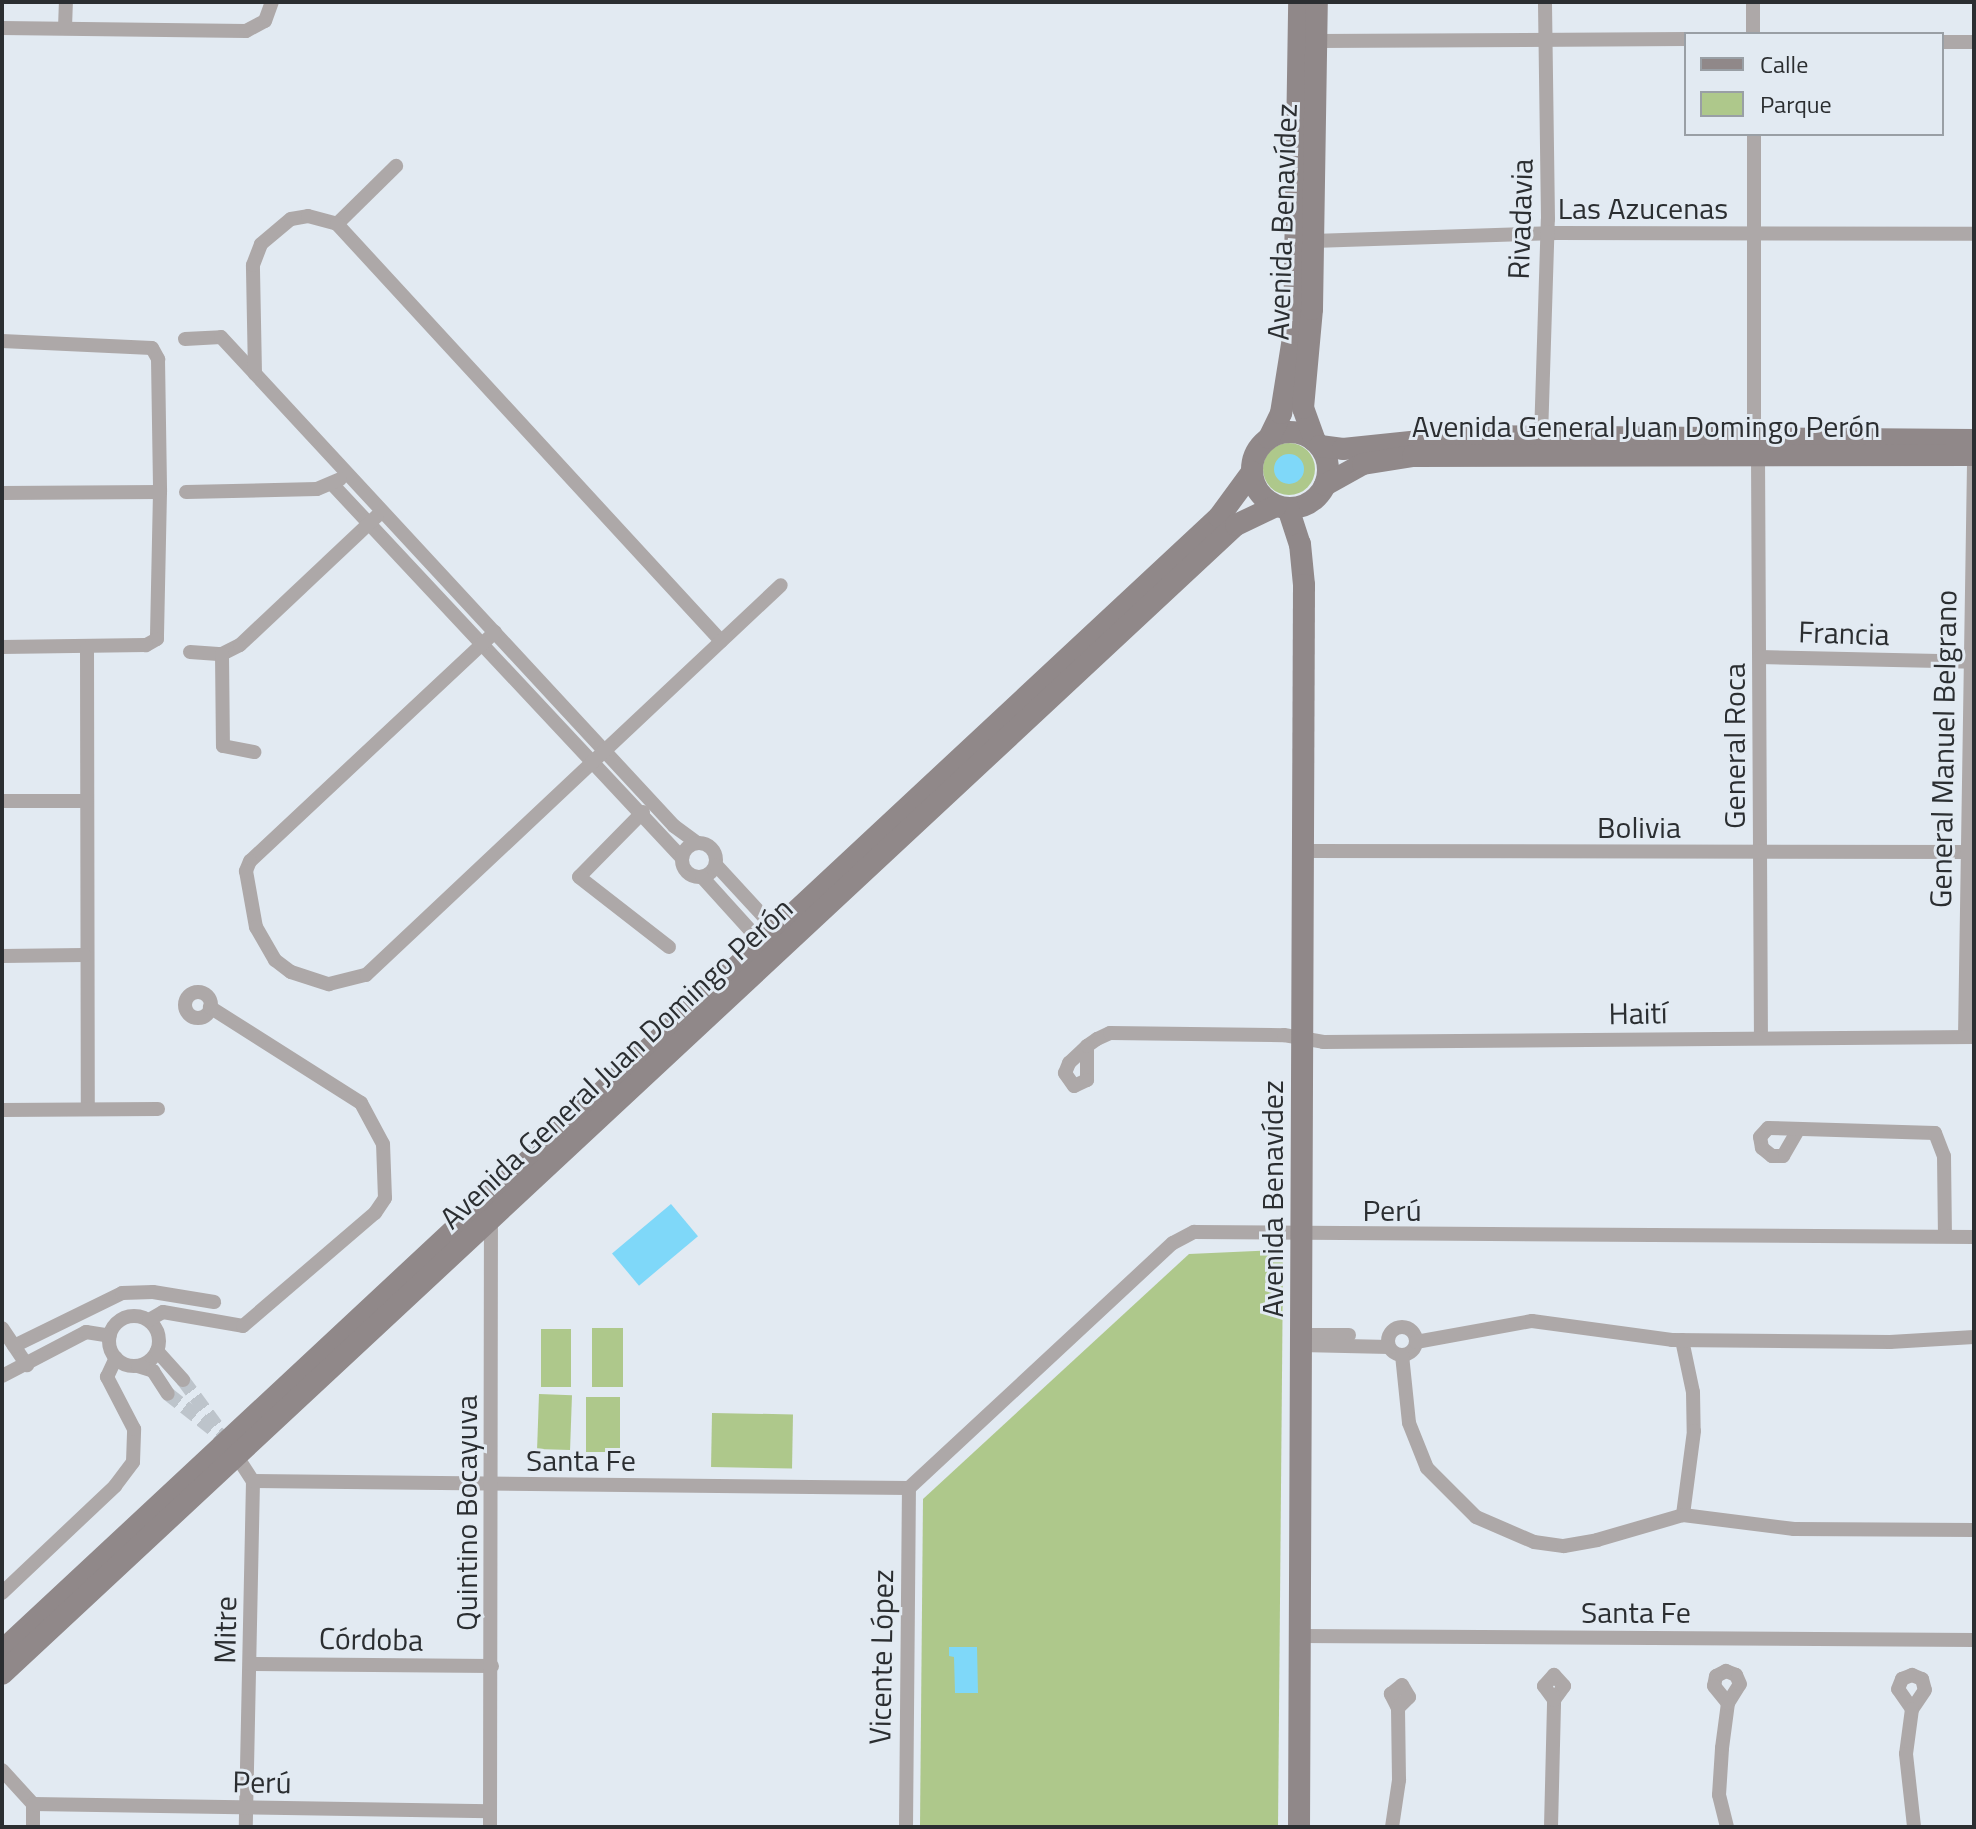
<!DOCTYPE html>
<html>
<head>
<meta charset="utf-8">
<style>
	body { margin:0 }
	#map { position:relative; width:1976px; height:1829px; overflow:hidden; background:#e2eaf2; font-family:"Titillium Web",sans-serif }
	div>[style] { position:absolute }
	.green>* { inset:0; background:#aec88b; transform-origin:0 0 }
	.round { border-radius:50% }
	.water>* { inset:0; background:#7fd8f9; transform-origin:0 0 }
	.minor-tunnel>* { height:14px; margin-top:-7px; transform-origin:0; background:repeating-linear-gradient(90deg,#bdc4cb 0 14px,transparent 0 21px) }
	.minor>* { height:14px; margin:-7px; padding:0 7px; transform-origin:7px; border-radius:7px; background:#ada8a8 }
	.minor>.ring { margin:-7px; padding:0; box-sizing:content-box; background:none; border:14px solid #ada8a8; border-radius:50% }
	.secondary>* { height:22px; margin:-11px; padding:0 11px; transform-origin:11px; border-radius:11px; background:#908889 }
	.secondary>.ring { margin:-11px; padding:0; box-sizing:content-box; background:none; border:22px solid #908889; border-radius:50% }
	span { translate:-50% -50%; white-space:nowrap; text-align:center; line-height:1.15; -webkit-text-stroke:6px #e2eaf2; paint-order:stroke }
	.street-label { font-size:30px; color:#2b2e31 }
	.frame { position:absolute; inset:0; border:4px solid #2b2e31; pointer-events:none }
	.legend { position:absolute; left:1684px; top:32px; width:260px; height:104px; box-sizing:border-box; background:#e2eaf2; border:2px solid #999fa5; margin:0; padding:10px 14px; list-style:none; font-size:24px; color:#2b2e31 }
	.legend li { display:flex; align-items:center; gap:16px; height:40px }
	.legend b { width:40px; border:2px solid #999fa5 }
</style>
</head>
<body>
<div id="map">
	<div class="green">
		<div class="round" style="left:1263px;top:443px;width:52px;height:52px"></div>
		<div style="clip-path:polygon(1277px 1250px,1283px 1263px,1278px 1827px,920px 1827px,923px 1499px,1189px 1254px)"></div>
		<div style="left:592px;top:1328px;width:31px;height:59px"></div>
		<div style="left:541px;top:1329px;width:30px;height:58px"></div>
		<div style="left:539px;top:1394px;width:33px;height:55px;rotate:2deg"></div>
		<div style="left:586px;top:1397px;width:34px;height:55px"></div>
		<div style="left:712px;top:1413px;width:81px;height:54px;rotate:1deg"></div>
	</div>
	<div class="water">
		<div class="round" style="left:1274px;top:454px;width:30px;height:30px"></div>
		<div style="left:671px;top:1204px;width:42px;height:77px;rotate:50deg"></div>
		<div style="clip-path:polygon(949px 1647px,977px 1647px,978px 1693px,955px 1693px,954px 1657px,949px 1656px)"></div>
	</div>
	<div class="minor-tunnel">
		<div style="left:183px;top:1380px;width:59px;rotate:53.9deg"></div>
		<div style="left:168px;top:1394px;width:76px;rotate:38.1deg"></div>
	</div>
	<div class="minor">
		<div style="left:1753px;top:2px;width:32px;rotate:90deg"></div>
		<div style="left:2px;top:28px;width:244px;rotate:0.7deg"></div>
		<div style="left:246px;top:31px;width:21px;rotate:-28deg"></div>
		<div style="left:265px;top:21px;width:20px;rotate:-70deg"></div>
		<div style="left:65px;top:28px;width:26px;rotate:-88deg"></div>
		<div style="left:1317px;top:41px;width:369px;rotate:-0.3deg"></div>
		<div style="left:1942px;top:42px;width:32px"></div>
		<div style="left:337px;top:224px;width:83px;rotate:-44.5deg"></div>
		<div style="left:1313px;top:241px;width:244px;rotate:-1.9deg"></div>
		<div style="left:1557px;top:233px;width:417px;rotate:0.1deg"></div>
		<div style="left:185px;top:339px;width:36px;rotate:-3deg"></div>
		<div style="left:221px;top:337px;width:667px;rotate:47.19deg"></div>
		<div style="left:674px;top:826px;width:29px;rotate:36deg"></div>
		<div style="left:2px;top:341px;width:150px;rotate:2.7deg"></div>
		<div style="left:152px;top:348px;width:13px;rotate:61deg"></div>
		<div style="left:158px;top:359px;width:133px;rotate:89.1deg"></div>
		<div style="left:160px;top:492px;width:147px;rotate:91.2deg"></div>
		<div style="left:157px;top:639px;width:13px;rotate:151deg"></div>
		<div style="left:146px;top:645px;width:144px;rotate:179.2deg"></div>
		<div style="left:255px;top:374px;width:109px;rotate:-91.1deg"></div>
		<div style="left:253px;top:265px;width:22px;rotate:-69deg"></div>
		<div style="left:261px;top:244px;width:39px;rotate:-40deg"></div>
		<div style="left:291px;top:219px;width:17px;rotate:-10deg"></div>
		<div style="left:308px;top:216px;width:30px;rotate:15deg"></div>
		<div style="left:337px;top:224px;width:567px;rotate:47.36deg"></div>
		<div style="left:1541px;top:437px;width:218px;rotate:-88.2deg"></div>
		<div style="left:1548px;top:219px;width:217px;rotate:-90.8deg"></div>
		<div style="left:1754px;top:438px;width:304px;rotate:-90deg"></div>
		<div style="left:1758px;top:455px;width:583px;rotate:89.71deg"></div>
		<div style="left:333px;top:485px;width:511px;rotate:46.9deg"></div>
		<div style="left:186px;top:492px;width:131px;rotate:-1.3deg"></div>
		<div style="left:317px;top:489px;width:25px;rotate:-23deg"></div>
		<div style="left:2px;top:493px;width:158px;rotate:-0.4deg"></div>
		<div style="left:495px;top:632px;width:335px;rotate:136.9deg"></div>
		<div style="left:250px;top:861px;width:11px;rotate:112deg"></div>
		<div style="left:246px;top:871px;width:57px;rotate:79.9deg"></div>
		<div style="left:256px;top:927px;width:38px;rotate:60deg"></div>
		<div style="left:275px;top:960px;width:20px;rotate:37deg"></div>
		<div style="left:291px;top:972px;width:40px;rotate:18deg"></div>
		<div style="left:329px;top:984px;width:38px;rotate:-14deg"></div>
		<div style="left:366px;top:975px;width:569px;rotate:-43.22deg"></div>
		<div style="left:87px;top:648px;width:461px;rotate:89.9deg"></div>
		<div style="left:190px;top:652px;width:32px;rotate:4deg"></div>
		<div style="left:222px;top:654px;width:20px;rotate:-27deg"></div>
		<div style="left:240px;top:645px;width:188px;rotate:-43.3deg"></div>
		<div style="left:222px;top:654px;width:92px;rotate:89.4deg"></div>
		<div style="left:223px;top:746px;width:32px;rotate:11deg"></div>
		<div style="left:1760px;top:657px;width:214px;rotate:1.3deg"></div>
		<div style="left:2px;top:801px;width:85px"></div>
		<div style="left:643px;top:812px;width:91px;rotate:134.6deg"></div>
		<div style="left:579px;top:877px;width:114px;rotate:37.9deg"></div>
		<div class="ring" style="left:682px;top:843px;width:20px;height:20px"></div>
		<div style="left:1303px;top:851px;width:671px;rotate:0.09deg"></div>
		<div style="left:716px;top:865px;width:87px;rotate:47.3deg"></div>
		<div style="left:702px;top:877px;width:88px;rotate:47.8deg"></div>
		<div style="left:2px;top:956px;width:82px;rotate:-0.7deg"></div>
		<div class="ring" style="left:185px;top:992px;width:12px;height:12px"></div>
		<div style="left:1965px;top:1037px;width:576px;rotate:-89.1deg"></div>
		<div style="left:1087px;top:1046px;width:34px;rotate:90deg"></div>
		<div style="left:1087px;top:1080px;width:14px;rotate:155deg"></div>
		<div style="left:1074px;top:1086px;width:16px;rotate:-125deg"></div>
		<div style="left:1065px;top:1073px;width:11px;rotate:-68deg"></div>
		<div style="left:1069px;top:1063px;width:25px;rotate:-43deg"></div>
		<div style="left:1087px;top:1046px;width:12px;rotate:-35deg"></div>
		<div style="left:1097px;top:1039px;width:14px;rotate:-25deg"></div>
		<div style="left:1110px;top:1033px;width:174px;rotate:0.7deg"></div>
		<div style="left:1284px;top:1035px;width:40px;rotate:10deg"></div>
		<div style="left:1323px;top:1042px;width:651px;rotate:-0.44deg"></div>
		<div style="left:2px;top:1110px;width:156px;rotate:-0.4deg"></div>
		<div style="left:1798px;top:1130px;width:30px;rotate:120deg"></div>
		<div style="left:1783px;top:1156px;width:11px;rotate:180deg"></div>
		<div style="left:1772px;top:1156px;width:13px;rotate:-141deg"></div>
		<div style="left:1762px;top:1148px;width:11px;rotate:-100deg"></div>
		<div style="left:1760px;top:1137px;width:12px;rotate:-48deg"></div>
		<div style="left:1768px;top:1128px;width:167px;rotate:1.7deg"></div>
		<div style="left:1935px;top:1133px;width:25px;rotate:69deg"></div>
		<div style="left:1944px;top:1156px;width:80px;rotate:89.3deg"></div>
		<div class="ring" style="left:109px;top:1316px;width:36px;height:36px"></div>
		<div style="left:149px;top:1320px;width:16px;rotate:-30deg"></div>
		<div style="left:163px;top:1312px;width:81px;rotate:9.9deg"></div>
		<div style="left:243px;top:1326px;width:174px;rotate:-40.6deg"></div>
		<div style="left:375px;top:1213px;width:18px;rotate:-56deg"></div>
		<div style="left:385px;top:1198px;width:54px;rotate:-92.1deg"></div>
		<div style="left:383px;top:1144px;width:47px;rotate:-118.2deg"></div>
		<div style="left:361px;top:1103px;width:179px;rotate:-147.6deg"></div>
		<div class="ring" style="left:1388px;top:1327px;width:14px;height:14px"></div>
		<div style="left:2px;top:1328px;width:45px;rotate:56deg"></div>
		<div style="left:1301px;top:1335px;width:48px"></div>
		<div style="left:1682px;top:1340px;width:53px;rotate:78.1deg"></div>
		<div style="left:1693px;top:1392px;width:39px;rotate:89deg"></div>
		<div style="left:1694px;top:1431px;width:85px;rotate:97.5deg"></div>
		<div style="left:1416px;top:1342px;width:118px;rotate:-10.3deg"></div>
		<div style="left:1532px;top:1321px;width:141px;rotate:7.7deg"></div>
		<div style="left:1672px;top:1340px;width:218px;rotate:0.5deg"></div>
		<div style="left:1890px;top:1342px;width:84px;rotate:-3.4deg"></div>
		<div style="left:1301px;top:1345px;width:88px;rotate:1.3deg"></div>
		<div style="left:14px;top:1346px;width:120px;rotate:-26.1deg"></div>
		<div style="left:122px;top:1293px;width:31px;rotate:-2deg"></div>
		<div style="left:153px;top:1292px;width:62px;rotate:9.3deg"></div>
		<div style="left:157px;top:1351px;width:39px;rotate:48deg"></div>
		<div style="left:1402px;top:1355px;width:68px;rotate:84.1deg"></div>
		<div style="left:1409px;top:1423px;width:48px;rotate:68.2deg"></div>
		<div style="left:1427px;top:1468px;width:69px;rotate:45deg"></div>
		<div style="left:1476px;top:1517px;width:63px;rotate:23.3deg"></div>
		<div style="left:1534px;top:1542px;width:30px;rotate:8deg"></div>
		<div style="left:1564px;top:1546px;width:34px;rotate:-10deg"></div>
		<div style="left:1597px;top:1540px;width:90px;rotate:-16.2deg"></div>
		<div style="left:1683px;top:1515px;width:112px;rotate:7.2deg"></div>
		<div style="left:1794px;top:1529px;width:180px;rotate:0.3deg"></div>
		<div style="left:138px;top:1366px;width:16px;rotate:18deg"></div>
		<div style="left:153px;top:1371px;width:27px;rotate:57deg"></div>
		<div style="left:2px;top:1376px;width:95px;rotate:-27.6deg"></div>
		<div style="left:86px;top:1332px;width:24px;rotate:9deg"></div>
		<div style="left:234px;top:1452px;width:35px;rotate:57deg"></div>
		<div style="left:253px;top:1481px;width:346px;rotate:91.2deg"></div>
		<div style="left:253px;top:1481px;width:656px;rotate:0.61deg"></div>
		<div style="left:909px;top:1488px;width:360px;rotate:-42.9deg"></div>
		<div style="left:1173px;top:1243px;width:24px;rotate:-28deg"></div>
		<div style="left:1194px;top:1232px;width:780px;rotate:0.37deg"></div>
		<div style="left:2px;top:1593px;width:156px;rotate:-43.4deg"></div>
		<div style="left:115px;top:1486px;width:30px;rotate:-53deg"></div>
		<div style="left:133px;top:1462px;width:33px;rotate:-88deg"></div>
		<div style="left:134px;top:1429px;width:59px;rotate:-117.4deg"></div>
		<div style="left:107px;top:1377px;width:21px;rotate:-65deg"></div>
		<div style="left:1298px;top:1636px;width:676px;rotate:0.34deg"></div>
		<div style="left:250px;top:1664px;width:242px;rotate:0.5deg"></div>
		<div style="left:1912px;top:1709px;width:24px;rotate:-125deg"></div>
		<div style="left:1898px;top:1689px;width:11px;rotate:-68deg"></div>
		<div style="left:1902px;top:1679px;width:11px;rotate:-22deg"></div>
		<div style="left:1912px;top:1675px;width:11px;rotate:22deg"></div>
		<div style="left:1922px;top:1679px;width:11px;rotate:75deg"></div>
		<div style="left:1925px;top:1690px;width:23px;rotate:124deg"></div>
		<div style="left:1912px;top:1709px;width:45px;rotate:97.6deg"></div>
		<div style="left:1906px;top:1754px;width:73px;rotate:83.7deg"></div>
		<div style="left:2px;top:1770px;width:46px;rotate:47.6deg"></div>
		<div style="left:33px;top:1804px;width:23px;rotate:90deg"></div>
		<div style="left:33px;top:1804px;width:457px;rotate:0.9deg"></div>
		<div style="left:490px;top:1827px;width:611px;rotate:-89.91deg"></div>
		<div style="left:906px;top:1827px;width:339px;rotate:-89.5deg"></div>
		<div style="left:1392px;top:1827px;width:48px;rotate:-81.5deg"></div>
		<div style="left:1399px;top:1780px;width:72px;rotate:-90.8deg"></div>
		<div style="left:1398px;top:1708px;width:16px;rotate:-117deg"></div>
		<div style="left:1391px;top:1694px;width:14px;rotate:-39deg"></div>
		<div style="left:1402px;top:1685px;width:14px;rotate:60deg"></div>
		<div style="left:1409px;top:1697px;width:16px;rotate:135deg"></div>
		<div style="left:1551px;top:1827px;width:127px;rotate:-88.6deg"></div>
		<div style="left:1554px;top:1700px;width:17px;rotate:-54deg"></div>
		<div style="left:1564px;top:1686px;width:15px;rotate:-132deg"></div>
		<div style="left:1554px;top:1675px;width:15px;rotate:132deg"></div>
		<div style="left:1544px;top:1686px;width:17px;rotate:54deg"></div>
		<div style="left:1727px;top:1827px;width:33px;rotate:-104deg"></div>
		<div style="left:1719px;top:1795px;width:47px;rotate:-86.3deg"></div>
		<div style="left:1722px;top:1748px;width:45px;rotate:-82.4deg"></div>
		<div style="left:1728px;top:1703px;width:22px;rotate:-58deg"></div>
		<div style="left:1740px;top:1684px;width:10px;rotate:-114deg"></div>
		<div style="left:1736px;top:1675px;width:11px;rotate:-158deg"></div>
		<div style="left:1726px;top:1671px;width:11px;rotate:153deg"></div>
		<div style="left:1716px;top:1676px;width:10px;rotate:101deg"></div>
		<div style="left:1714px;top:1686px;width:22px;rotate:51deg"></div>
	</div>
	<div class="secondary">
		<div class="ring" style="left:1252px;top:432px;width:54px;height:54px"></div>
		<div style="left:1269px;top:438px;width:28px;rotate:-64deg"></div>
		<div style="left:1281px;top:413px;width:82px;rotate:-80.9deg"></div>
		<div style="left:1294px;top:332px;width:330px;rotate:-89.1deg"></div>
		<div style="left:1315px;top:441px;width:35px;rotate:-110deg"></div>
		<div style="left:1303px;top:408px;width:99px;rotate:-84.8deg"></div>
		<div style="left:1312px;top:309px;width:307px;rotate:-89.1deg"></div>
		<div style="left:1320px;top:446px;width:23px;rotate:7deg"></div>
		<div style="left:1343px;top:449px;width:126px;rotate:-5.9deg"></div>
		<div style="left:1468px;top:436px;width:506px;rotate:0.45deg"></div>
		<div style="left:1325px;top:485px;width:43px;rotate:-28.9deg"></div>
		<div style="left:1363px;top:464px;width:51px;rotate:-9.1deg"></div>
		<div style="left:1413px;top:456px;width:561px;rotate:-0.1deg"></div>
		<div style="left:1288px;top:508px;width:38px;rotate:72deg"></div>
		<div style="left:1300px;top:544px;width:41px;rotate:84.4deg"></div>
		<div style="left:1304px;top:585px;width:1242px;rotate:90.23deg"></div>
		<div style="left:2px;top:1651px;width:1663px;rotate:-42.98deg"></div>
		<div style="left:1219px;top:517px;width:56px;rotate:-53.7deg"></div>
		<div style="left:2px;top:1674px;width:1686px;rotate:-42.96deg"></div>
		<div style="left:1236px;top:525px;width:44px;rotate:-25.4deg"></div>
	</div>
	<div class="street-label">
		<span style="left:1643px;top:208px">Las Azucenas</span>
		<span style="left:1520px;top:219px;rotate:-88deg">Rivadavia</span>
		<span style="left:1282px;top:222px;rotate:-88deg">Avenida Benavídez</span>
		<span style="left:1646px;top:426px">Avenida General Juan Domingo Perón</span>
		<span style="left:1844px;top:633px;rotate:2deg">Francia</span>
		<span style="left:1734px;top:746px;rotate:-90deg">General Roca</span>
		<span style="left:1943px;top:749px;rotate:-89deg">General Manuel Belgrano</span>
		<span style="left:1639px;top:827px">Bolivia</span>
		<span style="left:1638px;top:1013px;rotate:-1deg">Haití</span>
		<span style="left:616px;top:1063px;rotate:-43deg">Avenida General Juan Domingo Perón</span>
		<span style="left:1272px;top:1199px;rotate:-90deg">Avenida Benavídez</span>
		<span style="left:1392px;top:1210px">Perú</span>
		<span style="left:581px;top:1460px">Santa Fe</span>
		<span style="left:466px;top:1513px;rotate:-90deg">Quintino Bocayuva</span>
		<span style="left:1636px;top:1612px">Santa Fe</span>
		<span style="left:225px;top:1630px;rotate:-89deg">Mitre</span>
		<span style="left:371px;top:1639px;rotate:1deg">Córdoba</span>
		<span style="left:881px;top:1657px;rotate:-89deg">Vicente López</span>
		<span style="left:262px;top:1782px;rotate:1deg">Perú</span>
	</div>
	<div class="frame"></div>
	<ul class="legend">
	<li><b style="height:10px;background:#908889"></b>Calle</li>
	<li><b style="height:22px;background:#aec88b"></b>Parque</li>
	</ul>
</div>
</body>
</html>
